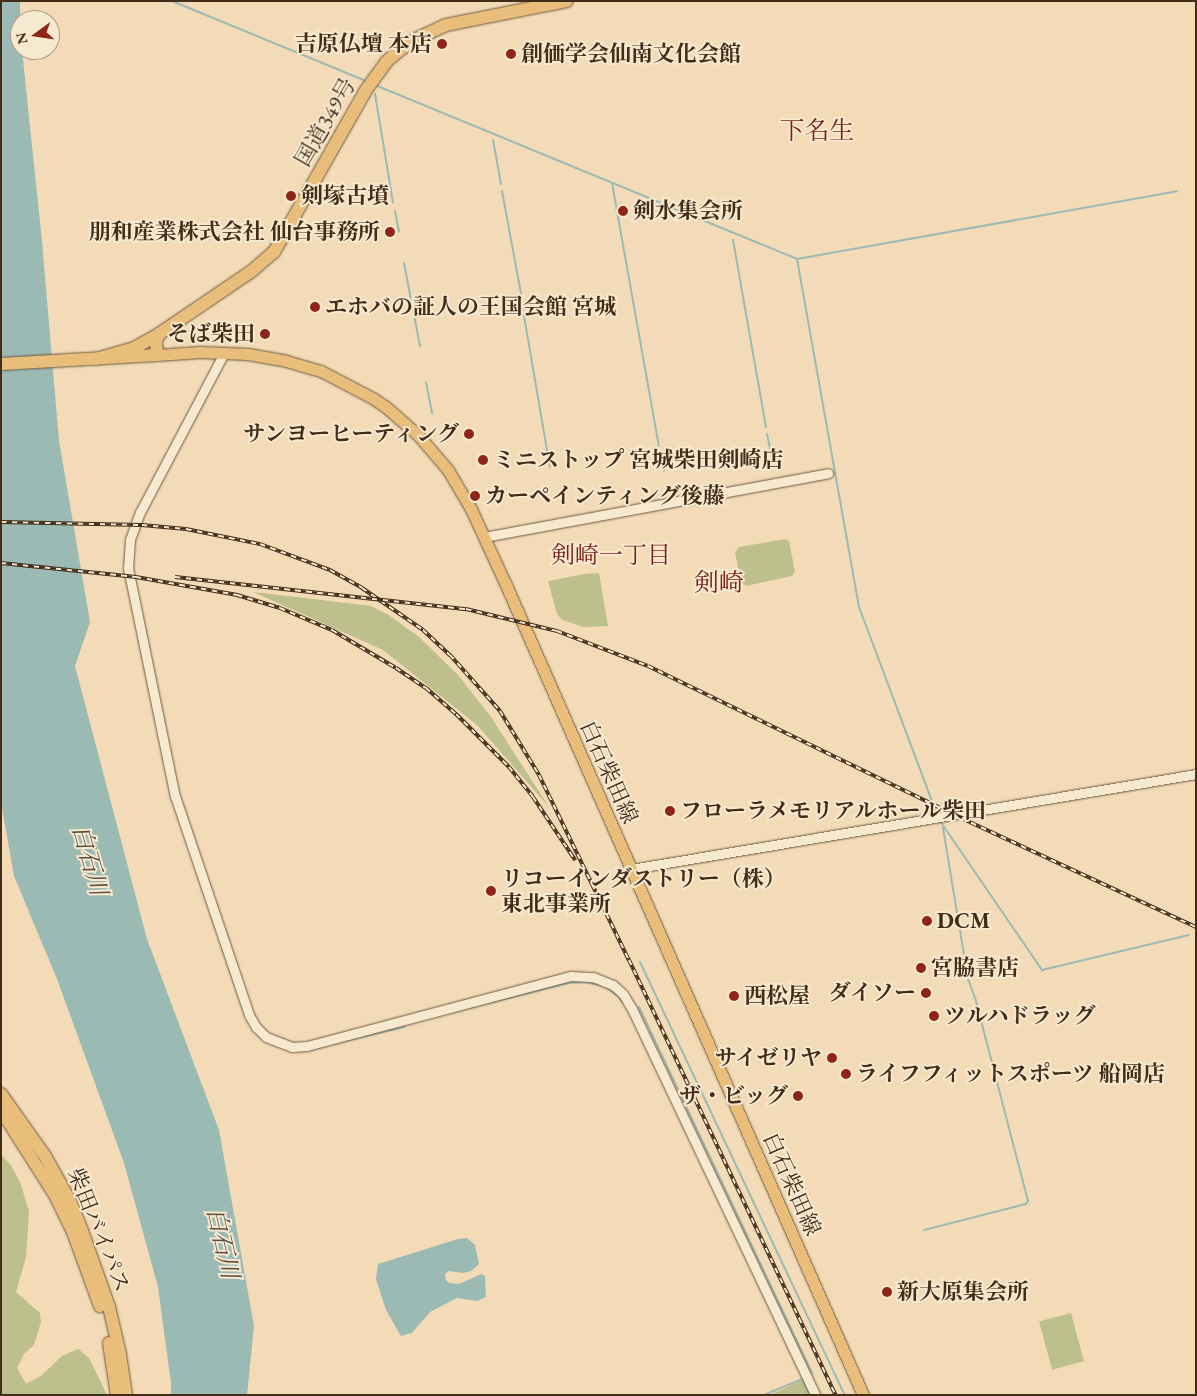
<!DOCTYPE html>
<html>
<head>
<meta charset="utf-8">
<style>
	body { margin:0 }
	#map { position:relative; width:1197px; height:1396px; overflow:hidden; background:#f2dbb6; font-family:"EB Garamond","Noto Serif JP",serif }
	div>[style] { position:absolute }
	.green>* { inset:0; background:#bdbf8c; transform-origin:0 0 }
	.water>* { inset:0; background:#9cbab4 }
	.stream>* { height:2px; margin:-1px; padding:0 1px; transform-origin:1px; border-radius:1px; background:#9cbab4 }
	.roads { filter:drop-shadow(0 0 1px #6f5840) drop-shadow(0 0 1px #6f5840) }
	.tertiary>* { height:9px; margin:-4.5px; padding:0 4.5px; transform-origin:4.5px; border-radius:4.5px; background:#f7e8d0 }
	.primary>* { height:11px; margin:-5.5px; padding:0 5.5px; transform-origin:5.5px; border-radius:5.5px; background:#e9be7b }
	.trunk>* { height:12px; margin:-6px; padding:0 6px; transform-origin:6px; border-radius:6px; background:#e9be7b }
	.rail>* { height:4px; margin-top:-2px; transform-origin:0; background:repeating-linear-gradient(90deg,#f7e8d0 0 5.5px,#432c18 0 11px); box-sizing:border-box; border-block:1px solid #432c18 }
	.dots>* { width:14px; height:14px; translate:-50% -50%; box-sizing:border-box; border:2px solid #f7e8d0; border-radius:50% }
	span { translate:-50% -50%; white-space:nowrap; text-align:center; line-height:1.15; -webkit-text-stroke:4px #f7e8d0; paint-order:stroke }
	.poi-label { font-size:22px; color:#432c18; font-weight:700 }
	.right { translate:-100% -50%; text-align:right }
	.left { translate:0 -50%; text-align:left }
	.street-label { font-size:22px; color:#432c18 }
	.neighbourhood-label { font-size:24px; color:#7a1f14 }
	.water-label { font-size:24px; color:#59503f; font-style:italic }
	.quarter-label { font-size:25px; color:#7a1f14 }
	.frame { position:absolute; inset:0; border:2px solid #432c18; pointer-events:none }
	.north { position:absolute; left:10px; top:10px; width:50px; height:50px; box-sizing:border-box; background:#f7e8d0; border:1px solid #af9d86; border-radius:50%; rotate:256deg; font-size:14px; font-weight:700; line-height:20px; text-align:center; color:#432c18 }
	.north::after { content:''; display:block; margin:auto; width:18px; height:22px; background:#8f2418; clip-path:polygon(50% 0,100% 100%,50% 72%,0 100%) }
</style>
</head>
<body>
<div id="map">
	<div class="green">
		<div style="clip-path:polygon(785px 539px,789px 541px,795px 572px,792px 576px,746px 586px,741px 582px,735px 552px,739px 547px)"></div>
		<div style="clip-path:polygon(599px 573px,608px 626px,584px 627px,562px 620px,557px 614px,548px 581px,585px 574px)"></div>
		<div style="clip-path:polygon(253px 592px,371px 606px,387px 614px,419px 637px,458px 675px,491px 717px,549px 807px,477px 725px,383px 650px)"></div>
		<div style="clip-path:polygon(1px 1155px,10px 1164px,20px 1182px,29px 1211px,26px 1257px,16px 1292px,40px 1313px,41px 1322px,34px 1345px,24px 1354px,17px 1368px,26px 1384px,42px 1375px,62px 1356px,78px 1349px,89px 1358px,107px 1395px,1px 1395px)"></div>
		<div style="left:1071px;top:1313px;width:50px;height:33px;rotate:75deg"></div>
		<div style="clip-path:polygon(802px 1381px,809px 1395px,770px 1395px,800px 1381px)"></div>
	</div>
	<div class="water">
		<div style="clip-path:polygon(1px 1px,20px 1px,20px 50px,22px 50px,42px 241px,59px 441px,90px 622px,75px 666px,147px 939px,219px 1130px,254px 1326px,247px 1395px,171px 1395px,171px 1383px,158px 1287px,124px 1163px,57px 979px,14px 876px,1px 802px)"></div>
		<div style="clip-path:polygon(467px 1238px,475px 1245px,479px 1264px,471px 1271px,463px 1273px,449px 1271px,445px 1274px,446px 1280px,449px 1283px,459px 1284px,481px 1274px,485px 1276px,486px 1297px,477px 1301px,457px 1298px,430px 1312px,412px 1333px,401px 1336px,386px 1310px,376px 1279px,378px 1264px,458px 1239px)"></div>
	</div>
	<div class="stream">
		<div style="left:172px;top:1px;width:210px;rotate:22.4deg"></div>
		<div style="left:375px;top:85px;width:456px;rotate:22.4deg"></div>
		<div style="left:797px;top:259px;width:386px;rotate:-10.1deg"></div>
		<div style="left:375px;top:94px;width:110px;rotate:80.6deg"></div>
		<div style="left:493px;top:140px;width:45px;rotate:79.7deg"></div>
		<div style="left:612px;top:183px;width:267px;rotate:79.9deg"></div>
		<div style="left:502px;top:191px;width:105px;rotate:79.5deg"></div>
		<div style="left:395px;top:211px;width:21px;rotate:79deg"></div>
		<div style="left:733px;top:240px;width:190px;rotate:80deg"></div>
		<div style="left:797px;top:259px;width:353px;rotate:79.9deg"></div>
		<div style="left:859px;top:607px;width:221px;rotate:69.4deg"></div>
		<div style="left:404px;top:263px;width:85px;rotate:79.1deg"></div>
		<div style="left:522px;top:304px;width:165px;rotate:80.3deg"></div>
		<div style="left:426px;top:382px;width:32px;rotate:79deg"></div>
		<div style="left:767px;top:434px;width:19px;rotate:78deg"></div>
		<div style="left:661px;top:453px;width:18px;rotate:81deg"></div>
		<div style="left:940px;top:821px;width:181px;rotate:55.6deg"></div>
		<div style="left:1042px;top:970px;width:151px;rotate:-13.4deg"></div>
		<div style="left:640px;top:962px;width:479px;rotate:64.7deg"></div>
		<div style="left:639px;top:1007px;width:405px;rotate:64.7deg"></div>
		<div style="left:456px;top:1011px;width:116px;rotate:-13.9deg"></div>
		<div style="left:569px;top:983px;width:15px;rotate:-4deg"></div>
		<div style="left:584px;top:982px;width:20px;rotate:11deg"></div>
		<div style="left:604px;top:986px;width:17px;rotate:36deg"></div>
		<div style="left:618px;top:996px;width:10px;rotate:53deg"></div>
		<div style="left:319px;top:1047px;width:88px;rotate:-13.1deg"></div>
		<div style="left:924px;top:1230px;width:105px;rotate:-14.3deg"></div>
		<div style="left:1026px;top:1204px;width:4px;rotate:-56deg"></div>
		<div style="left:1028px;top:1201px;width:210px;rotate:-104.6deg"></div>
		<div style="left:975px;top:998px;width:20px;rotate:-110deg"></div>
		<div style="left:968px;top:979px;width:153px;rotate:-99.4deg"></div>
		<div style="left:764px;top:1395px;width:41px;rotate:-22.8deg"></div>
		<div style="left:802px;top:1379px;width:18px;rotate:63deg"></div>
	</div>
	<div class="roads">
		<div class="tertiary">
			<div style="left:224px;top:353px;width:180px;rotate:117.8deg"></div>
			<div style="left:140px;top:512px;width:30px;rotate:110deg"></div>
			<div style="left:130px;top:540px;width:28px;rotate:94deg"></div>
			<div style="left:128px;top:568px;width:233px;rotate:78.4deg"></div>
			<div style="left:175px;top:796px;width:231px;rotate:71.3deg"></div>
			<div style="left:249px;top:1015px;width:14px;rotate:60deg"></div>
			<div style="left:256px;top:1027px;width:14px;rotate:45deg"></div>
			<div style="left:266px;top:1037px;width:28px;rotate:21deg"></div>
			<div style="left:292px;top:1047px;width:15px;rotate:-4deg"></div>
			<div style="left:307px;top:1046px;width:273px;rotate:-14.9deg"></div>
			<div style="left:571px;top:976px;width:22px;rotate:3deg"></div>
			<div style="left:593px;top:977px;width:22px;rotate:22deg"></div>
			<div style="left:613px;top:985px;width:13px;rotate:42deg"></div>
			<div style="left:623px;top:994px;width:17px;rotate:59deg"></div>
			<div style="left:632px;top:1009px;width:427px;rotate:64.6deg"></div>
			<div style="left:484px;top:537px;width:350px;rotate:-10.5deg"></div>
			<div style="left:631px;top:869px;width:573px;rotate:-9.54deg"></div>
		</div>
		<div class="primary">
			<div style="left:157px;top:355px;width:43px;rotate:-4deg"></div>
			<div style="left:200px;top:352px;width:48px;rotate:2.4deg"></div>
			<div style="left:248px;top:354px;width:39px;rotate:10deg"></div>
			<div style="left:286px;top:361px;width:36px;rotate:16deg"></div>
			<div style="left:321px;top:371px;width:60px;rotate:27.8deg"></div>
			<div style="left:374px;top:399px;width:14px;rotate:34deg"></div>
			<div style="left:386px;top:407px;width:43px;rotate:41.2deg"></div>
			<div style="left:418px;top:435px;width:46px;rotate:49.4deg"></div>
			<div style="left:448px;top:470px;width:45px;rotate:59.5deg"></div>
			<div style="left:471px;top:509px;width:84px;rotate:65.3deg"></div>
			<div style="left:506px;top:585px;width:885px;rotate:66.21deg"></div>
		</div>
		<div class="trunk">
			<div style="left:96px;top:359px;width:40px;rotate:-16deg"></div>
			<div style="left:134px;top:348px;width:29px;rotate:-29deg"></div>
			<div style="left:159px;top:334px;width:114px;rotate:-34.2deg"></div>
			<div style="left:253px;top:270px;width:28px;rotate:-41deg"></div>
			<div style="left:274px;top:252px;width:186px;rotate:-60.4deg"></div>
			<div style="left:366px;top:90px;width:34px;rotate:-54deg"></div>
			<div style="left:386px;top:62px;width:18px;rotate:-41deg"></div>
			<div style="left:400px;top:50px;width:19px;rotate:-35deg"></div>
			<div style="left:416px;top:39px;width:33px;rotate:-25deg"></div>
			<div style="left:446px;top:25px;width:123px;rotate:-11.2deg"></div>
			<div style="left:1px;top:364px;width:156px;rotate:-3.3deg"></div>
			<div style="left:157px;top:355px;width:14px;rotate:-94deg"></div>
			<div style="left:156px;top:341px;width:8px;rotate:-67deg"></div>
			<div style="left:1px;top:1094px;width:76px;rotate:54.6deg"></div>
			<div style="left:45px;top:1156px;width:51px;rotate:60.9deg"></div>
			<div style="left:70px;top:1201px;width:32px;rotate:68deg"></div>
			<div style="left:82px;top:1231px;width:81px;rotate:70.4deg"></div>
			<div style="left:109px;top:1307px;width:48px;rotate:76.8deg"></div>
			<div style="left:120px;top:1354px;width:41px;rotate:81.7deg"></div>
			<div style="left:1px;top:1110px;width:101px;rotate:57.6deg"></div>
			<div style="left:55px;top:1195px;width:41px;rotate:64.1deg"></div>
			<div style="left:73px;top:1232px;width:79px;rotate:70deg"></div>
			<div style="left:109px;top:1343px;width:53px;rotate:81.3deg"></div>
		</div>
	</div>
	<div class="rail">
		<div style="left:1px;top:522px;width:141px;rotate:1.2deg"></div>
		<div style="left:142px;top:525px;width:44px;rotate:5.2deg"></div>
		<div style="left:186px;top:529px;width:76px;rotate:11.5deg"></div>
		<div style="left:260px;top:544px;width:75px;rotate:20.4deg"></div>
		<div style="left:330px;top:570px;width:37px;rotate:29deg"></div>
		<div style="left:362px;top:588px;width:74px;rotate:34.5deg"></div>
		<div style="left:423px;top:630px;width:37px;rotate:43deg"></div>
		<div style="left:450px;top:655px;width:75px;rotate:48.2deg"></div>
		<div style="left:500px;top:711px;width:75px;rotate:58.6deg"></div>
		<div style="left:539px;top:775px;width:206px;rotate:64.1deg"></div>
		<div style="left:629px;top:960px;width:482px;rotate:64.6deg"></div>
		<div style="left:1px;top:563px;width:136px;rotate:5.9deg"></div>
		<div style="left:136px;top:577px;width:103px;rotate:10.1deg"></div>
		<div style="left:237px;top:595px;width:45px;rotate:16.8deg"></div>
		<div style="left:280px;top:608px;width:56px;rotate:22.9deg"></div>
		<div style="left:332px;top:630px;width:74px;rotate:30.7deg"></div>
		<div style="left:396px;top:668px;width:36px;rotate:34deg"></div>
		<div style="left:426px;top:688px;width:40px;rotate:41deg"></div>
		<div style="left:456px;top:714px;width:75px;rotate:45deg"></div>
		<div style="left:509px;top:767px;width:38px;rotate:51deg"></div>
		<div style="left:533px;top:797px;width:76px;rotate:56.3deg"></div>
		<div style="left:175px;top:577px;width:293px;rotate:6.3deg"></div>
		<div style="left:466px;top:609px;width:94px;rotate:13.6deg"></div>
		<div style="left:557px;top:631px;width:97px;rotate:21deg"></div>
		<div style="left:648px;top:666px;width:348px;rotate:25.9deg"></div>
		<div style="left:961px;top:818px;width:259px;rotate:24.9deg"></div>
	</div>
	<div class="dots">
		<div style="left:442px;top:44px;background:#8f2418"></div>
		<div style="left:511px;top:54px;background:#8f2418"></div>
		<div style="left:291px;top:196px;background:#8f2418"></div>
		<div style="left:623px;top:211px;background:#8f2418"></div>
		<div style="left:390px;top:232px;background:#8f2418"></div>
		<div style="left:315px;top:307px;background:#8f2418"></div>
		<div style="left:265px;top:334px;background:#8f2418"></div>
		<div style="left:469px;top:434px;background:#8f2418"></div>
		<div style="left:483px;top:460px;background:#8f2418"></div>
		<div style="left:475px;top:496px;background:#8f2418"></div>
		<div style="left:670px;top:811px;background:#8f2418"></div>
		<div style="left:491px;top:891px;background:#8f2418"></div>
		<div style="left:927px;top:921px;background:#8f2418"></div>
		<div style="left:921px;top:968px;background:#8f2418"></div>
		<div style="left:926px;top:993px;background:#8f2418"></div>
		<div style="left:734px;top:996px;background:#8f2418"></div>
		<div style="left:934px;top:1016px;background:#8f2418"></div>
		<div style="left:832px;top:1058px;background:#8f2418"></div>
		<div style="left:846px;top:1074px;background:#8f2418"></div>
		<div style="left:798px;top:1096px;background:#8f2418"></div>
		<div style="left:887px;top:1292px;background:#8f2418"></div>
	</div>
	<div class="poi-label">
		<span class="right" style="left:432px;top:44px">吉原仏壇 本店</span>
		<span class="left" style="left:521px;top:54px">創価学会仙南文化会館</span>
		<span class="left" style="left:301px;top:196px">剣塚古墳</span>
		<span class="left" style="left:633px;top:211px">剣水集会所</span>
		<span class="right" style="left:380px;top:232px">朋和産業株式会社 仙台事務所</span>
		<span class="left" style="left:325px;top:307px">エホバの証人の王国会館 宮城</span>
		<span class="right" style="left:255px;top:334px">そば柴田</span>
		<span class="right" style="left:459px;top:434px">サンヨーヒーティング</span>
		<span class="left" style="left:493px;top:460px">ミニストップ 宮城柴田剣崎店</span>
		<span class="left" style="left:485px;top:496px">カーペインティング後藤</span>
		<span class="left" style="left:680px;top:811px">フローラメモリアルホール柴田</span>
		<span class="left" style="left:501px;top:891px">リコーインダストリー（株）<br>東北事業所</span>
		<span class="left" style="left:937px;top:921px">DCM</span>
		<span class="left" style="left:931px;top:968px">宮脇書店</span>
		<span class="right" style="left:916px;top:993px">ダイソー</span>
		<span class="left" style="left:744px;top:996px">西松屋</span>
		<span class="left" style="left:944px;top:1016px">ツルハドラッグ</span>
		<span class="right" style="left:822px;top:1058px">サイゼリヤ</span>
		<span class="left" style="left:856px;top:1074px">ライフフィットスポーツ 船岡店</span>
		<span class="right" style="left:788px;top:1096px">ザ・ビッグ</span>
		<span class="left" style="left:897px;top:1292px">新大原集会所</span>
	</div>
	<div class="street-label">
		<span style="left:325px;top:122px;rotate:-60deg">国道349号</span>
		<span style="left:609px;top:772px;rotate:66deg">白石柴田線</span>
		<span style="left:792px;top:1184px;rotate:66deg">白石柴田線</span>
		<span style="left:99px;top:1230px;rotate:68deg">柴田バイパス</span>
	</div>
	<div class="neighbourhood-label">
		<span style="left:611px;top:555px">剣崎一丁目</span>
	</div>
	<div class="water-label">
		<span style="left:90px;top:860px;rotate:74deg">白石川</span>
		<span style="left:223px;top:1243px;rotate:77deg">白石川</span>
	</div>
	<div class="quarter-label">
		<span style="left:817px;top:130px">下名生</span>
		<span style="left:719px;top:582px">剣崎</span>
	</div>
	<div class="frame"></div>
	<div class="north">N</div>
</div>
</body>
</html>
